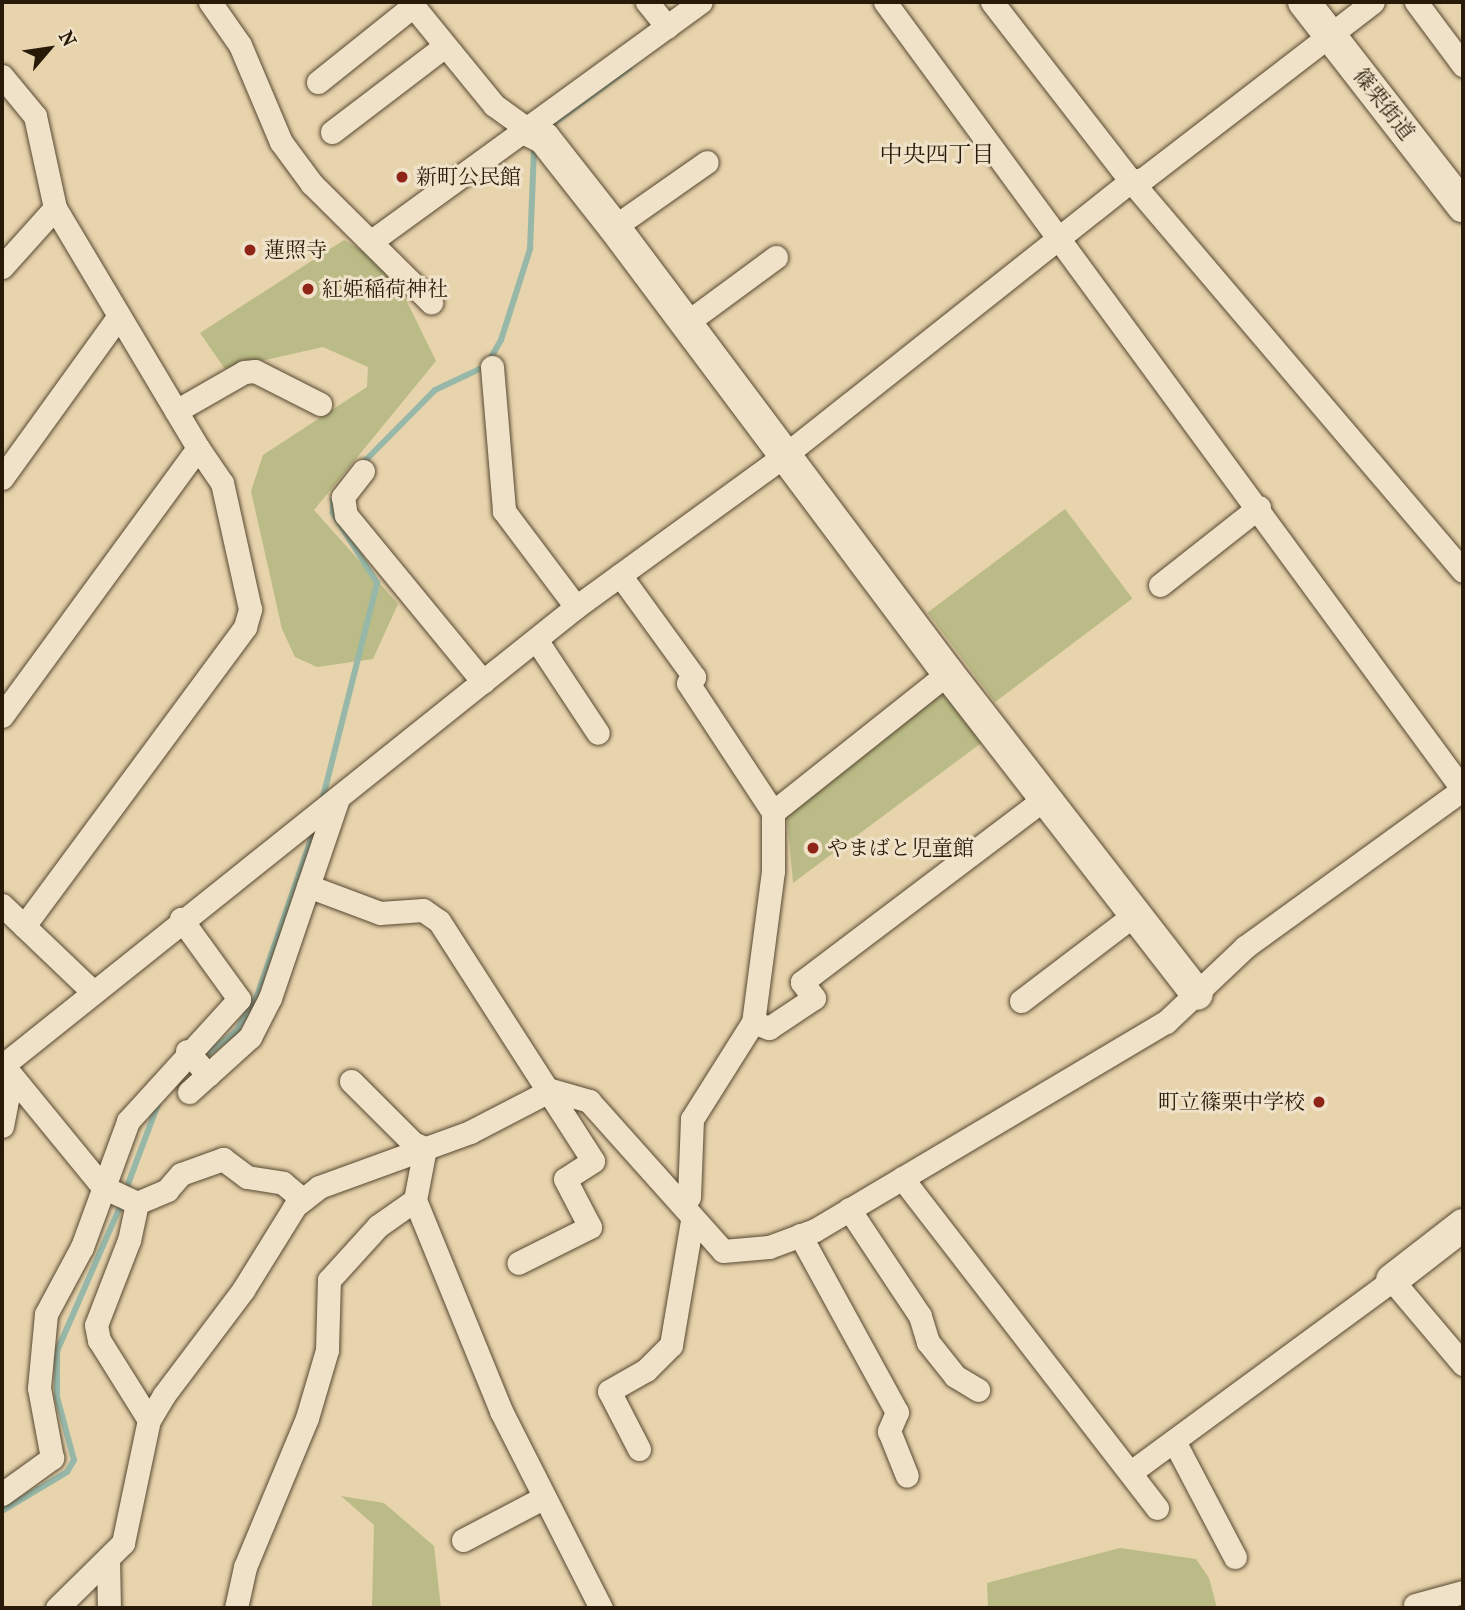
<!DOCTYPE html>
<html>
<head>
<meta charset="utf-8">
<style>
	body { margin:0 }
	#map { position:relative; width:1465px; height:1610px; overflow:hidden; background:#e7d3ac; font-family:"IM FELL French Canon","Noto Serif JP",serif }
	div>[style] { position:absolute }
	.green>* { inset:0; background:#babb86; transform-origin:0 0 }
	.stream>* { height:6px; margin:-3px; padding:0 3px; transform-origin:3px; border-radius:3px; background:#97b8a9 }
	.roads { filter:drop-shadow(0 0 2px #574831) drop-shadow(0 0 2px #574831) }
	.street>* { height:23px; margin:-11.5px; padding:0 11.5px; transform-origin:11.5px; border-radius:11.5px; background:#efe2c9 }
	.secondary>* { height:32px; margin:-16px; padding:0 16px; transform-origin:16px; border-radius:16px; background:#efe2c9 }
	.dots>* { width:19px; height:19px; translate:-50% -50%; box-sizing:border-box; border:4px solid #efe2c9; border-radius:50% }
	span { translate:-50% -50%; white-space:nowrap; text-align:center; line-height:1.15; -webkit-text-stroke:6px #efe2c9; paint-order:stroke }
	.street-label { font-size:21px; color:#271a08 }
	.poi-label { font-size:21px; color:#271a08 }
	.left { translate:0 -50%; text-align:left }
	.right { translate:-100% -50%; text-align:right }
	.neighbourhood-label { font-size:23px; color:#271a08 }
	.frame { position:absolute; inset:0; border:4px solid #271a08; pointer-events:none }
	.north { position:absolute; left:14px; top:14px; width:70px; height:70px; -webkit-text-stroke:5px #efe2c9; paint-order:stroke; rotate:61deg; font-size:19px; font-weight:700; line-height:28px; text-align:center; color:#271a08 }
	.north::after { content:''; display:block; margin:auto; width:24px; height:32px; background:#271a08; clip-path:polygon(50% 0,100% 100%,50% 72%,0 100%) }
</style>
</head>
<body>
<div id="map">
	<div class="green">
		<div style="clip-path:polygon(344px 240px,390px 267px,436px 361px,314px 510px,398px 604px,373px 659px,317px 667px,295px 657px,282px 629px,251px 491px,263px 455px,367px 387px,368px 367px,323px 347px,225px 369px,200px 333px)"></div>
		<div style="left:1065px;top:509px;width:112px;height:172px;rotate:53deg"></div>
		<div style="clip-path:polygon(949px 688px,988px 738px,793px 883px,787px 816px)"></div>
		<div style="clip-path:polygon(341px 1496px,384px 1503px,434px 1546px,441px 1608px,372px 1608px,374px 1525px)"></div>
		<div style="clip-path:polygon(1120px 1548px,1196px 1559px,1209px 1578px,1217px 1608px,988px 1608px,987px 1583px)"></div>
	</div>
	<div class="stream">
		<div style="left:547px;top:128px;width:102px;rotate:-36.2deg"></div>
		<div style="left:361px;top:465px;width:105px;rotate:-45.4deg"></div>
		<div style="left:435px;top:390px;width:56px;rotate:-25.2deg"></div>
		<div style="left:486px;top:366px;width:30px;rotate:-60deg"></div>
		<div style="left:501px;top:340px;width:96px;rotate:-72.3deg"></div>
		<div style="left:530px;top:249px;width:100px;rotate:-87.7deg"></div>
		<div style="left:322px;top:801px;width:225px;rotate:-75.8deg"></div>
		<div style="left:377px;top:583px;width:83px;rotate:-122.2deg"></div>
		<div style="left:333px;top:513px;width:13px;rotate:-90deg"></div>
		<div style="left:202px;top:1059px;width:44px;rotate:-39.5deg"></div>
		<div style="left:236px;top:1031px;width:41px;rotate:-59deg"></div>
		<div style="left:257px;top:996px;width:181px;rotate:-71deg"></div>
		<div style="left:125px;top:1192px;width:94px;rotate:-69.4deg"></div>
		<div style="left:2px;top:1511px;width:76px;rotate:-31deg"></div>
		<div style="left:67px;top:1472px;width:14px;rotate:-60deg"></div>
		<div style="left:74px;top:1460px;width:65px;rotate:-105.1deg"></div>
		<div style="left:57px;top:1397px;width:46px;rotate:-90deg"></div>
		<div style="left:57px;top:1351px;width:163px;rotate:-66.4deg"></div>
	</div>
	<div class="roads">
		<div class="street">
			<div style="left:210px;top:2px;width:52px;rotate:55.1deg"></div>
			<div style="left:240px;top:45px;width:105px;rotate:67.1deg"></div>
			<div style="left:281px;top:142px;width:52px;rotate:53.6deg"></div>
			<div style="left:312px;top:184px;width:168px;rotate:44.8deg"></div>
			<div style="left:410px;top:2px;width:133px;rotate:50.8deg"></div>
			<div style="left:494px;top:105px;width:44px;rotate:35.8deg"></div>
			<div style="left:647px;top:2px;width:32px;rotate:51deg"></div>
			<div style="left:885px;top:2px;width:977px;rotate:53.74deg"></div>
			<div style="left:992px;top:2px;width:227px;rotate:52.2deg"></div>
			<div style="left:1131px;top:181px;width:512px;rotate:49.59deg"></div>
			<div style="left:1416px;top:2px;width:79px;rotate:53.3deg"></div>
			<div style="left:2px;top:76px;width:52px;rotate:50.5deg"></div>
			<div style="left:35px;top:116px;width:94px;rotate:77.7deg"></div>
			<div style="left:55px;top:208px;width:279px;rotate:59.2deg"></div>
			<div style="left:198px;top:448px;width:332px;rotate:126.2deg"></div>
			<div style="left:318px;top:82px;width:122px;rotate:-38.7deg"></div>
			<div style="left:332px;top:132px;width:142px;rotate:-37.3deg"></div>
			<div style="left:614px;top:227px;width:113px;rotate:-35deg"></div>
			<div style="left:373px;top:240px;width:405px;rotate:-36deg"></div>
			<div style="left:2px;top:267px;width:79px;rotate:-48.1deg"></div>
			<div style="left:685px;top:324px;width:113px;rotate:-36.4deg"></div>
			<div style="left:492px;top:367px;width:144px;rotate:85.2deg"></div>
			<div style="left:504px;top:511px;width:120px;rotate:53.1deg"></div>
			<div style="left:176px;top:411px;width:78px;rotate:-29.8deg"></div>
			<div style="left:244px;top:372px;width:11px;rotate:-5deg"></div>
			<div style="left:255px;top:371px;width:73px;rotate:26.9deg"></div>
			<div style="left:363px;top:471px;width:33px;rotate:128deg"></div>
			<div style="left:343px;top:497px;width:18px;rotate:81deg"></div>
			<div style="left:346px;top:515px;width:216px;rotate:50.6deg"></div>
			<div style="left:2px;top:478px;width:198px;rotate:-54.2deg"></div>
			<div style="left:620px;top:575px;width:126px;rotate:54deg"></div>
			<div style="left:694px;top:677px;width:8px;rotate:135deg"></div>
			<div style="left:688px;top:683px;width:154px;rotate:56.6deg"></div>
			<div style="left:1160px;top:585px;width:126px;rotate:-38.2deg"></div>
			<div style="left:537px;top:641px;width:110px;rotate:56.5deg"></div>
			<div style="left:948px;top:673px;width:223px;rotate:141.5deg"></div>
			<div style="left:773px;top:812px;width:59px;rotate:90deg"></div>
			<div style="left:773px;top:871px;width:152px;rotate:97.5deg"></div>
			<div style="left:753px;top:1022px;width:17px;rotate:21deg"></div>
			<div style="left:769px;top:1028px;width:54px;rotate:-33.7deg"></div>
			<div style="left:814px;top:998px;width:20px;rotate:-127deg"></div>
			<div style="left:802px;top:982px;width:305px;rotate:-37.1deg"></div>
			<div style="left:308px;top:886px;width:77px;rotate:20.6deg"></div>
			<div style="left:380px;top:913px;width:43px;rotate:-4deg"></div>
			<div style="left:423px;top:910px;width:19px;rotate:35deg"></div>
			<div style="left:439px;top:921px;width:285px;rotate:57.3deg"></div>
			<div style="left:593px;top:1161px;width:33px;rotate:147deg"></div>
			<div style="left:565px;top:1179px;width:54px;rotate:62.5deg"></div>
			<div style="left:590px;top:1227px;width:80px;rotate:153.4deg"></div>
			<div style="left:2px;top:905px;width:124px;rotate:43.7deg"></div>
			<div style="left:24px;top:926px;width:372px;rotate:-53.5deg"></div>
			<div style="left:245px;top:627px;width:19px;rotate:-74deg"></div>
			<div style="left:250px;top:609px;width:129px;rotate:-102.5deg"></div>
			<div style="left:222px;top:483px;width:42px;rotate:-124.4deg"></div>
			<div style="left:1021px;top:1001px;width:143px;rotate:-37.3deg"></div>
			<div style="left:187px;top:1051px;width:32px;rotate:49deg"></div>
			<div style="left:208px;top:1075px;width:57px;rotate:-42.1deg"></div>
			<div style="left:250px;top:1037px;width:44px;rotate:-62.9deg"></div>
			<div style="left:270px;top:998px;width:211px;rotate:-71.2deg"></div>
			<div style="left:3px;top:1065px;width:158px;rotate:50.7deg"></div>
			<div style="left:103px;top:1187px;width:38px;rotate:25deg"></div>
			<div style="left:137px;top:1203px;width:33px;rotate:-23deg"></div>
			<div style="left:167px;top:1190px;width:21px;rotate:-49deg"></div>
			<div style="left:181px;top:1174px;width:45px;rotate:-19.7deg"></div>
			<div style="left:223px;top:1159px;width:30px;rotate:37deg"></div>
			<div style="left:247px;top:1177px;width:36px;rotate:9deg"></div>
			<div style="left:283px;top:1183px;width:26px;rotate:40deg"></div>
			<div style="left:2px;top:1066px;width:735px;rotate:-38.65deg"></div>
			<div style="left:576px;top:607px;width:258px;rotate:-36deg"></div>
			<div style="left:785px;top:455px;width:441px;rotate:-38.4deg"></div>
			<div style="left:1131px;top:181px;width:12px;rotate:-9deg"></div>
			<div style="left:1143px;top:179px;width:290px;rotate:-37.6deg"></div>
			<div style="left:351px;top:1081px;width:88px;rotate:45deg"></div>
			<div style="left:413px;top:1143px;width:13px;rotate:23deg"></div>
			<div style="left:189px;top:1092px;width:25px;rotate:-42deg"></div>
			<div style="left:2px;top:1126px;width:31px;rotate:-79deg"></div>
			<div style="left:8px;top:1096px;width:31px;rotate:-99deg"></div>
			<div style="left:902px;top:1178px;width:417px;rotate:52.3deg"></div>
			<div style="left:689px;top:1197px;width:78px;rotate:-87.8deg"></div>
			<div style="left:692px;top:1119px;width:115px;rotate:-57.8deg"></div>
			<div style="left:415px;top:1200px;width:228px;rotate:67.8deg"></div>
			<div style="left:501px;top:1411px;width:221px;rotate:63.1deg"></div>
			<div style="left:137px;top:1203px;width:38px;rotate:102deg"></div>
			<div style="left:129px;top:1240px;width:91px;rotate:111.2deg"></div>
			<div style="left:96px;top:1325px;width:15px;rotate:79deg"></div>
			<div style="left:99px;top:1340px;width:94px;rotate:58deg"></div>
			<div style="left:849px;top:1209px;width:128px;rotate:56.4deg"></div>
			<div style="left:920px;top:1316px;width:27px;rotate:73deg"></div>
			<div style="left:928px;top:1342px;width:43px;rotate:51.5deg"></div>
			<div style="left:955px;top:1376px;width:27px;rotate:31deg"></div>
			<div style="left:800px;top:1235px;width:202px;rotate:61.3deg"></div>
			<div style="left:897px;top:1412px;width:21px;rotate:113deg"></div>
			<div style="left:889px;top:1431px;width:48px;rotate:68.2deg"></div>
			<div style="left:1174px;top:1441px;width:131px;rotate:62.3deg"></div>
			<div style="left:639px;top:1449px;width:65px;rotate:-117.3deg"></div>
			<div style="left:609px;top:1391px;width:43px;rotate:-29.6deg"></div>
			<div style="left:646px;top:1370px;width:35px;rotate:-45deg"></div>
			<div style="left:671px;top:1345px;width:126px;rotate:-80.4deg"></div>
			<div style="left:1131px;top:1472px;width:324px;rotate:-36.3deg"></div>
			<div style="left:1392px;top:1280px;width:110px;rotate:49.8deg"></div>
			<div style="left:2px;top:1494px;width:62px;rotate:-35.8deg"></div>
			<div style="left:52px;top:1458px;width:71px;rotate:-100.5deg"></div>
			<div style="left:39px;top:1388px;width:74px;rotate:-84.6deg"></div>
			<div style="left:46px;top:1314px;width:76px;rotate:-61.8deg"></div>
			<div style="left:82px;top:1247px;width:134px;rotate:-69.9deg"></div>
			<div style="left:128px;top:1121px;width:165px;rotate:-47.7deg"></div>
			<div style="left:239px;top:999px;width:99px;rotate:-125.9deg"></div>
			<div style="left:463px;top:1540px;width:90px;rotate:-27.7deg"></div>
			<div style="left:108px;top:1558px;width:50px;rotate:88.9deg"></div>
			<div style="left:1415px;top:1605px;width:50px;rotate:-15.2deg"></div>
			<div style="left:57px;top:1608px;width:93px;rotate:-44.6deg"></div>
			<div style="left:123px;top:1543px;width:126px;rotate:-78.1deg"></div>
			<div style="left:149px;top:1420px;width:29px;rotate:-59deg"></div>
			<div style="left:164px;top:1395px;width:131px;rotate:-53deg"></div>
			<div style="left:243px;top:1290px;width:99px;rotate:-58.2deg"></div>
			<div style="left:295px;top:1206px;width:31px;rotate:-38deg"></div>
			<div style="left:319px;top:1187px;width:161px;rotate:-20deg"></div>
			<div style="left:470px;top:1132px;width:91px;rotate:-27.4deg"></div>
			<div style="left:551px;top:1090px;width:40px;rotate:16deg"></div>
			<div style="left:589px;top:1101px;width:201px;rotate:48.2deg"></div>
			<div style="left:723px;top:1251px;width:46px;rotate:-5deg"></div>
			<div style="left:769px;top:1247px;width:49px;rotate:-20.3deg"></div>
			<div style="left:815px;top:1230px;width:408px;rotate:-30.7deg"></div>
			<div style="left:1166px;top:1022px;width:109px;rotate:-43.5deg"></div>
			<div style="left:1245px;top:947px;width:269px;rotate:-35.9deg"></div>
			<div style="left:236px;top:1608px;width:42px;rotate:-77.6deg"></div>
			<div style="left:245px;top:1567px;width:161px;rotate:-67.4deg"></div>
			<div style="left:307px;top:1418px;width:71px;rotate:-73.6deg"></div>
			<div style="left:327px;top:1350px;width:70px;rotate:-88.4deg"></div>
			<div style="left:329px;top:1280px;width:73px;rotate:-47.8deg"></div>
			<div style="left:378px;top:1226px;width:45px;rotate:-35.1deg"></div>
			<div style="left:415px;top:1200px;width:53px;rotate:-79.1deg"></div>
		</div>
		<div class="secondary">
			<div style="left:1304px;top:2px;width:259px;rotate:52.1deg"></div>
			<div style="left:530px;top:131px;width:16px;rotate:27deg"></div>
			<div style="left:544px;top:138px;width:113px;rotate:51.8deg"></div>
			<div style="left:614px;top:227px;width:557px;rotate:53.17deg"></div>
			<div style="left:948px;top:673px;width:406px;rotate:52.2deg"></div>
			<div style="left:1392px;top:1280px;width:90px;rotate:-37.8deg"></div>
		</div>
	</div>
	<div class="dots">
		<div style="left:402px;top:177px;background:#8f2418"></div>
		<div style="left:250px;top:250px;background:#8f2418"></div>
		<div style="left:308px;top:289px;background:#8f2418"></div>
		<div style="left:813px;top:848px;background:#8f2418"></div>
		<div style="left:1319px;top:1102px;background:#8f2418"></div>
	</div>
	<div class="street-label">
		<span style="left:1384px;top:104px;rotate:52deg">篠栗街道</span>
	</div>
	<div class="poi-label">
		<span class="left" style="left:416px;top:177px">新町公民館</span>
		<span class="left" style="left:264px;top:250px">蓮照寺</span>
		<span class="left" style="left:322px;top:289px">紅姫稲荷神社</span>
		<span class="left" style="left:827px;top:848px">やまばと児童館</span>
		<span class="right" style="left:1305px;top:1102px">町立篠栗中学校</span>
	</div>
	<div class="neighbourhood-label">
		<span style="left:937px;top:155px">中央四丁目</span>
	</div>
	<div class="frame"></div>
	<div class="north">N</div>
</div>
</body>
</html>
